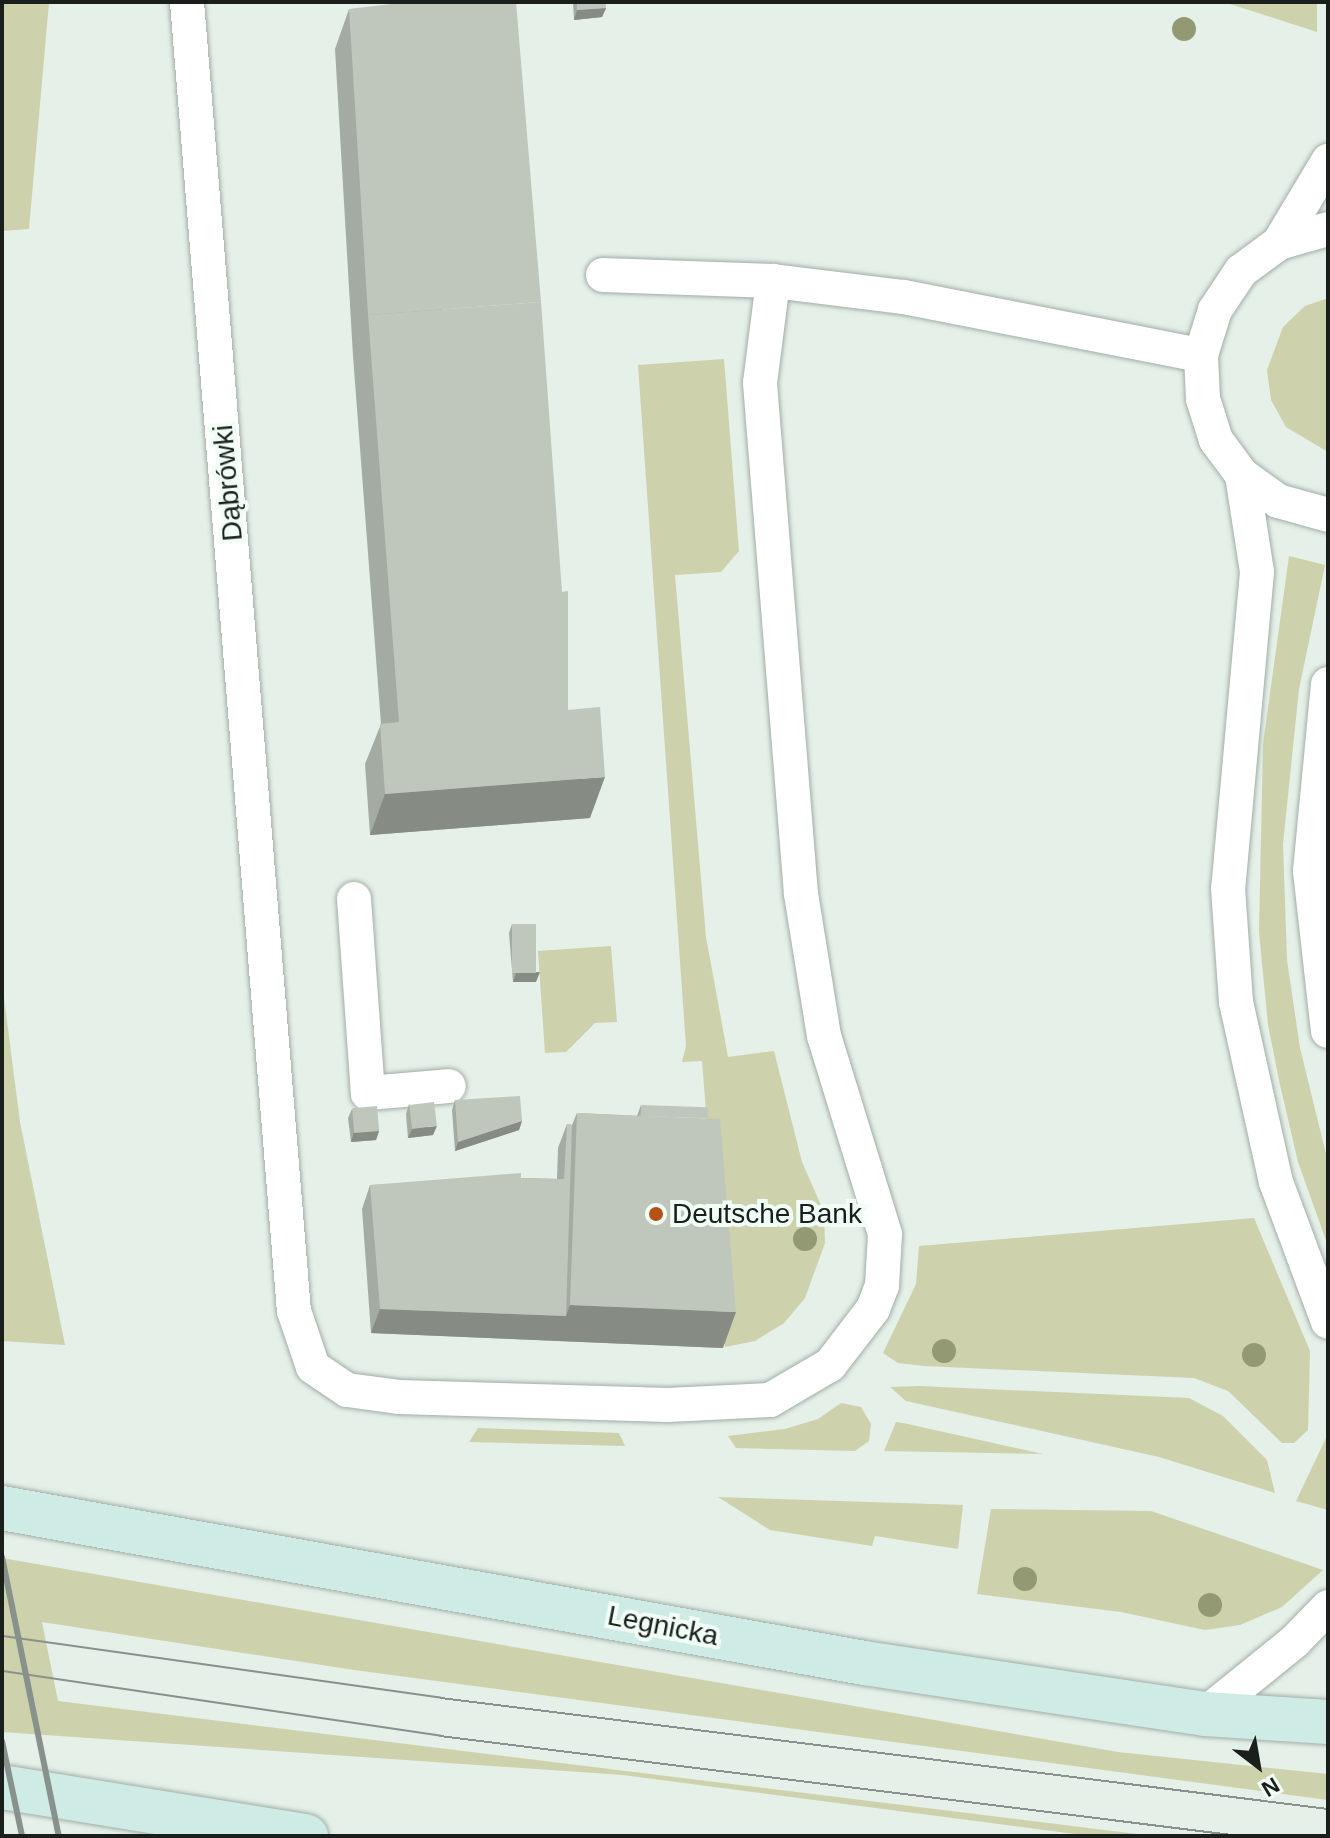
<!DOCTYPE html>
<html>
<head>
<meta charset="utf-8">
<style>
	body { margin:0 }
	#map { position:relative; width:1330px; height:1838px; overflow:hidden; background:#e4f0e8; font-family:Arial,sans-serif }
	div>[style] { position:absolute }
	.green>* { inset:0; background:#cdd1ac }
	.roads { filter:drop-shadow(0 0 2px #a1ada5) drop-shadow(0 0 2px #a1ada5) }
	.service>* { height:34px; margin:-17px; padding:0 17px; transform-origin:17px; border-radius:17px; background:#fff }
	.secondary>* { height:44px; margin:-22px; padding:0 22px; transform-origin:22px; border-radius:22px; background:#cfebe6 }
	.tram>* { height:2px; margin:-1px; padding:0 1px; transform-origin:1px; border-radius:1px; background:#88918b }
	.rail>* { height:6px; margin:-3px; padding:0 3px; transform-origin:3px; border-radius:3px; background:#88918b }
	.trees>* { width:24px; height:24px; margin:-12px; border-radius:50%; background:#939a73 }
	.wall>* { inset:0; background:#a4aba2 }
	.shaded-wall>* { inset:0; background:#868b84 }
	.building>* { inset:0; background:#bfc7bc; transform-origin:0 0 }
	.dots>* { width:22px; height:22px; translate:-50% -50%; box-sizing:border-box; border:4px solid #f1fef5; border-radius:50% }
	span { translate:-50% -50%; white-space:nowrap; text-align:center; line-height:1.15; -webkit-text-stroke:8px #f1fef5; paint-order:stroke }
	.street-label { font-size:28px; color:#1a1f1c }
	.poi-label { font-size:28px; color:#1a1f1c }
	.left { translate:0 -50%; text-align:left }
	.frame { position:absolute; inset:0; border:4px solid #1a1f1c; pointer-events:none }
	.north { position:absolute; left:1218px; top:1726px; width:80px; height:80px; -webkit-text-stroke:6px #f1fef5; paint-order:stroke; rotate:149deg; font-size:22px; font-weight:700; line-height:32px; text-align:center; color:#1a1f1c }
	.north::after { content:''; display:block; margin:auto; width:28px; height:36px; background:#1a1f1c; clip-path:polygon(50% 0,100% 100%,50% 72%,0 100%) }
</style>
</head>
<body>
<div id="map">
	<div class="green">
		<div style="clip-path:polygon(2px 2px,49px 2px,29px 229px,2px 231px)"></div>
		<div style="clip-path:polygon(1224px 2px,1317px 2px,1317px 32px)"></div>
		<div style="clip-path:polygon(1328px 298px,1328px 452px,1286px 427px,1271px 400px,1267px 370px,1283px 327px,1305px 306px)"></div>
		<div style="clip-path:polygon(724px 359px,739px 551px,721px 572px,675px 575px,706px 937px,728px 1057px,774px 1051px,802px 1162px,824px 1212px,825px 1243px,805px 1298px,784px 1323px,755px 1341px,725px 1347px,702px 1061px,682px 1062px,686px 1046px,638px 365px)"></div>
		<div style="clip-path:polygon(1289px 556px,1325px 565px,1299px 689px,1283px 844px,1287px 960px,1300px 1048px,1328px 1162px,1328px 1246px,1298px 1162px,1280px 1085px,1268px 1025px,1259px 932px,1263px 744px)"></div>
		<div style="clip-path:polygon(611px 946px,617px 1022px,595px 1023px,566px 1052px,545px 1053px,538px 951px)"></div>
		<div style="clip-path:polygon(2px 982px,20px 1122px,65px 1345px,2px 1341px)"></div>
		<div style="clip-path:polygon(1254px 1218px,1310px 1351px,1308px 1430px,1294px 1443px,1282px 1443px,1228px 1391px,1194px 1378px,924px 1366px,898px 1363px,883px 1353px,916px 1284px,919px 1246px)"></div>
		<div style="clip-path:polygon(919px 1386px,1189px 1398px,1223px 1416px,1267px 1460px,1275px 1493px,1159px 1457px,906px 1401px,890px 1387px)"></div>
		<div style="clip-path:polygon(841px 1403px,861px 1407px,871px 1424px,869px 1441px,855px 1451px,736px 1448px,728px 1436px,785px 1429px,818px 1419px)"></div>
		<div style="clip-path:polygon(1328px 1418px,1328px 1510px,1296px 1501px,1327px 1436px)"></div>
		<div style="clip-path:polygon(896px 1422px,903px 1423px,1043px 1454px,884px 1451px)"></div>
		<div style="clip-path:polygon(478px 1428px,619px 1433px,625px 1446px,469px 1442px)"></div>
		<div style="clip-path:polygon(718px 1497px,963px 1505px,958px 1549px,875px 1536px,872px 1546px,770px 1530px)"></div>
		<div style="clip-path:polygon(991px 1509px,1151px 1511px,1323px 1570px,1282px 1607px,1240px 1625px,1205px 1630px,1121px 1612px,977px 1594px)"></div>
		<div style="clip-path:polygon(2px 1558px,1118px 1752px,1328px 1774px,1328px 1800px,354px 1670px,42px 1622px,58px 1701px,1153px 1836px,1090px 1836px,623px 1775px,2px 1732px)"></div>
	</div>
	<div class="roads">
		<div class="service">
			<div style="left:187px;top:2px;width:1313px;rotate:85.33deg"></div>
			<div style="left:294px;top:1311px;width:59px;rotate:71.3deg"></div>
			<div style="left:313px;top:1367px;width:41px;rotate:34.1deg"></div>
			<div style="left:347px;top:1390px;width:52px;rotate:7.7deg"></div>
			<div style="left:399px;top:1397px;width:269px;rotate:1.7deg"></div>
			<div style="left:668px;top:1405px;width:102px;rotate:-2.8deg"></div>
			<div style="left:770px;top:1400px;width:69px;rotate:-30.3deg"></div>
			<div style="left:830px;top:1365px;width:71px;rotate:-52.5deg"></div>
			<div style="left:873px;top:1309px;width:25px;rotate:-69deg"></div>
			<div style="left:882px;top:1286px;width:52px;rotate:-86.7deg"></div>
			<div style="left:885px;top:1234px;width:207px;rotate:-107.1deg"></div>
			<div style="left:824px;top:1036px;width:144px;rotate:-99.2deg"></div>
			<div style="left:801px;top:894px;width:513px;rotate:-94.59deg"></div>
			<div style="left:760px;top:383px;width:103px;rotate:-82.7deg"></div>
			<div style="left:1328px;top:229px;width:51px;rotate:164.1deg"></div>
			<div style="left:1279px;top:243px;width:47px;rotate:143.6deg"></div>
			<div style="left:1241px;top:271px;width:47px;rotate:123.7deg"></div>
			<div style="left:1215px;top:310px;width:47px;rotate:107.3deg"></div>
			<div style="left:1201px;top:355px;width:44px;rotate:87.4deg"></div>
			<div style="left:1203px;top:399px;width:43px;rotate:72.4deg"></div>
			<div style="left:1216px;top:440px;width:44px;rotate:53.4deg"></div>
			<div style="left:1242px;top:475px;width:44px;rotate:35.8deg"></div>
			<div style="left:1278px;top:501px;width:52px;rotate:15.6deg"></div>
			<div style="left:1279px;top:243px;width:96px;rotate:-59.1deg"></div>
			<div style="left:603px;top:275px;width:170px;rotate:2deg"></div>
			<div style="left:773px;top:281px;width:132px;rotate:7deg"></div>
			<div style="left:904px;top:297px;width:303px;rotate:11.1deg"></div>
			<div style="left:1242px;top:475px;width:98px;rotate:81.2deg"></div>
			<div style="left:1257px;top:572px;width:317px;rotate:95.2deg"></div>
			<div style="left:1228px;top:888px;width:114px;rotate:86deg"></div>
			<div style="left:1236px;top:1002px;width:184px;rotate:77.5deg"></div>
			<div style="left:1276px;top:1182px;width:149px;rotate:69.6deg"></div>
			<div style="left:1328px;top:684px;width:188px;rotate:95.5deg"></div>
			<div style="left:1310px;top:871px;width:161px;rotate:83.6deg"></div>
			<div style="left:354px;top:899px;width:195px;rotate:85.9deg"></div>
			<div style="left:368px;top:1093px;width:81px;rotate:-4.9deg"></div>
			<div style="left:1205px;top:1714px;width:116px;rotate:-39deg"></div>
			<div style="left:1295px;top:1641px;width:47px;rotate:-45.9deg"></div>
		</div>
		<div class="secondary">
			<div style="left:2px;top:1508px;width:876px;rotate:10.19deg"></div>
			<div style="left:864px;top:1663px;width:345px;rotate:8.5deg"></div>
			<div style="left:1205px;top:1714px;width:123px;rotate:3.7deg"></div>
			<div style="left:2px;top:1787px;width:308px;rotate:9.2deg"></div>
		</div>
	</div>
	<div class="tram">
		<div style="left:2px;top:1636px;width:443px;rotate:8deg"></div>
		<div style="left:441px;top:1698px;width:894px;rotate:7.13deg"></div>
		<div style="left:2px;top:1671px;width:443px;rotate:8.4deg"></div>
		<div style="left:440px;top:1736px;width:805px;rotate:7.13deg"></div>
	</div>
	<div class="rail">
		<div style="left:2px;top:1557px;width:285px;rotate:78.5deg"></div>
		<div style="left:2px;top:1741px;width:97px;rotate:78.1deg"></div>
	</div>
	<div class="trees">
		<div style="left:1184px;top:29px"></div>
		<div style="left:805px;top:1239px"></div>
		<div style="left:944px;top:1351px"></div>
		<div style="left:1254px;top:1355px"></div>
		<div style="left:1025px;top:1579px"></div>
		<div style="left:1210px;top:1605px"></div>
	</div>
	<div class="wall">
		<div style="clip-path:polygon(573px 2px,605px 2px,606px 8px,602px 17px,574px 20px)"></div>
		<div style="clip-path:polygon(349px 9px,568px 710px,590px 818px,370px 835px,365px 764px,381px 724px,353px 356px,335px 49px)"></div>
		<div style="clip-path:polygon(512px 924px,536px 982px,513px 982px,509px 933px)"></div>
		<div style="clip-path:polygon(455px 1100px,522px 1121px,519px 1130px,455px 1151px,452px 1110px)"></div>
		<div style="clip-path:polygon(409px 1104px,433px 1135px,408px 1138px,406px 1114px)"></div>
		<div style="clip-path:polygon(641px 1105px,723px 1348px,371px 1333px,362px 1209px,370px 1185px,521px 1178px,557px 1179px,558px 1148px,567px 1124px,572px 1125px,577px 1113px,637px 1116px)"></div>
		<div style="clip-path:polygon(352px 1109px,379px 1131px,376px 1140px,351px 1142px,348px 1118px)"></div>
	</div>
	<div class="shaded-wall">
		<div style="clip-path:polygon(606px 8px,602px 17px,574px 20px,577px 10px)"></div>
		<div style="clip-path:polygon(605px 777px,590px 818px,370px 835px,385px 794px)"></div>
		<div style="clip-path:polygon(540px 972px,536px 982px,513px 982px,516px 973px)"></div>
		<div style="clip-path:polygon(522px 1121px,519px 1130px,455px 1151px,458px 1142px)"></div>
		<div style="clip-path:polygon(437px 1126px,433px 1135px,408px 1138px,412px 1129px)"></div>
		<div style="clip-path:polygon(379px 1131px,376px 1140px,351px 1142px,354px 1132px)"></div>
		<div style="clip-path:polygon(570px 1305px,736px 1312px,723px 1348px,371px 1333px,380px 1309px,566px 1316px)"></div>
	</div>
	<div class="building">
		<div style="clip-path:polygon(408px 2px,516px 2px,541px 302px,368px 315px,349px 9px)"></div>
		<div style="clip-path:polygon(577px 2px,605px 2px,606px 8px,577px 10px)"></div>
		<div style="clip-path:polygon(541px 302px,562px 592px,568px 591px,568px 710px,600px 707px,605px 777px,385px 794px,380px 724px,399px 722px,368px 315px)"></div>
		<div style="left:512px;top:924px;width:24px;height:49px"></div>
		<div style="clip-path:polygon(520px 1096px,522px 1121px,458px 1142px,455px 1100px)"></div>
		<div style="left:434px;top:1102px;width:24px;height:25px;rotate:83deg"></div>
		<div style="left:641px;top:1105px;width:67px;height:11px;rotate:2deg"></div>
		<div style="left:377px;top:1106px;width:25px;height:25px;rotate:85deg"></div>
		<div style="clip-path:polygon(577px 1113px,720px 1119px,736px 1312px,570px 1305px)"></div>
		<div style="clip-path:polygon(567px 1124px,572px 1125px,566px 1316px,380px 1309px,370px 1185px,521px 1173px,521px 1178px,564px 1179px)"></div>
	</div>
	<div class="dots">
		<div style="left:656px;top:1214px;background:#b45118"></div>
	</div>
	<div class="street-label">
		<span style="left:228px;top:483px;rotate:-95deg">Dąbrówki</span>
		<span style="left:663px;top:1626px;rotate:11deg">Legnicka</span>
	</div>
	<div class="poi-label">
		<span class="left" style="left:672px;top:1214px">Deutsche Bank</span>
	</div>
	<div class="frame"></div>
	<div class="north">N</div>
</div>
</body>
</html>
